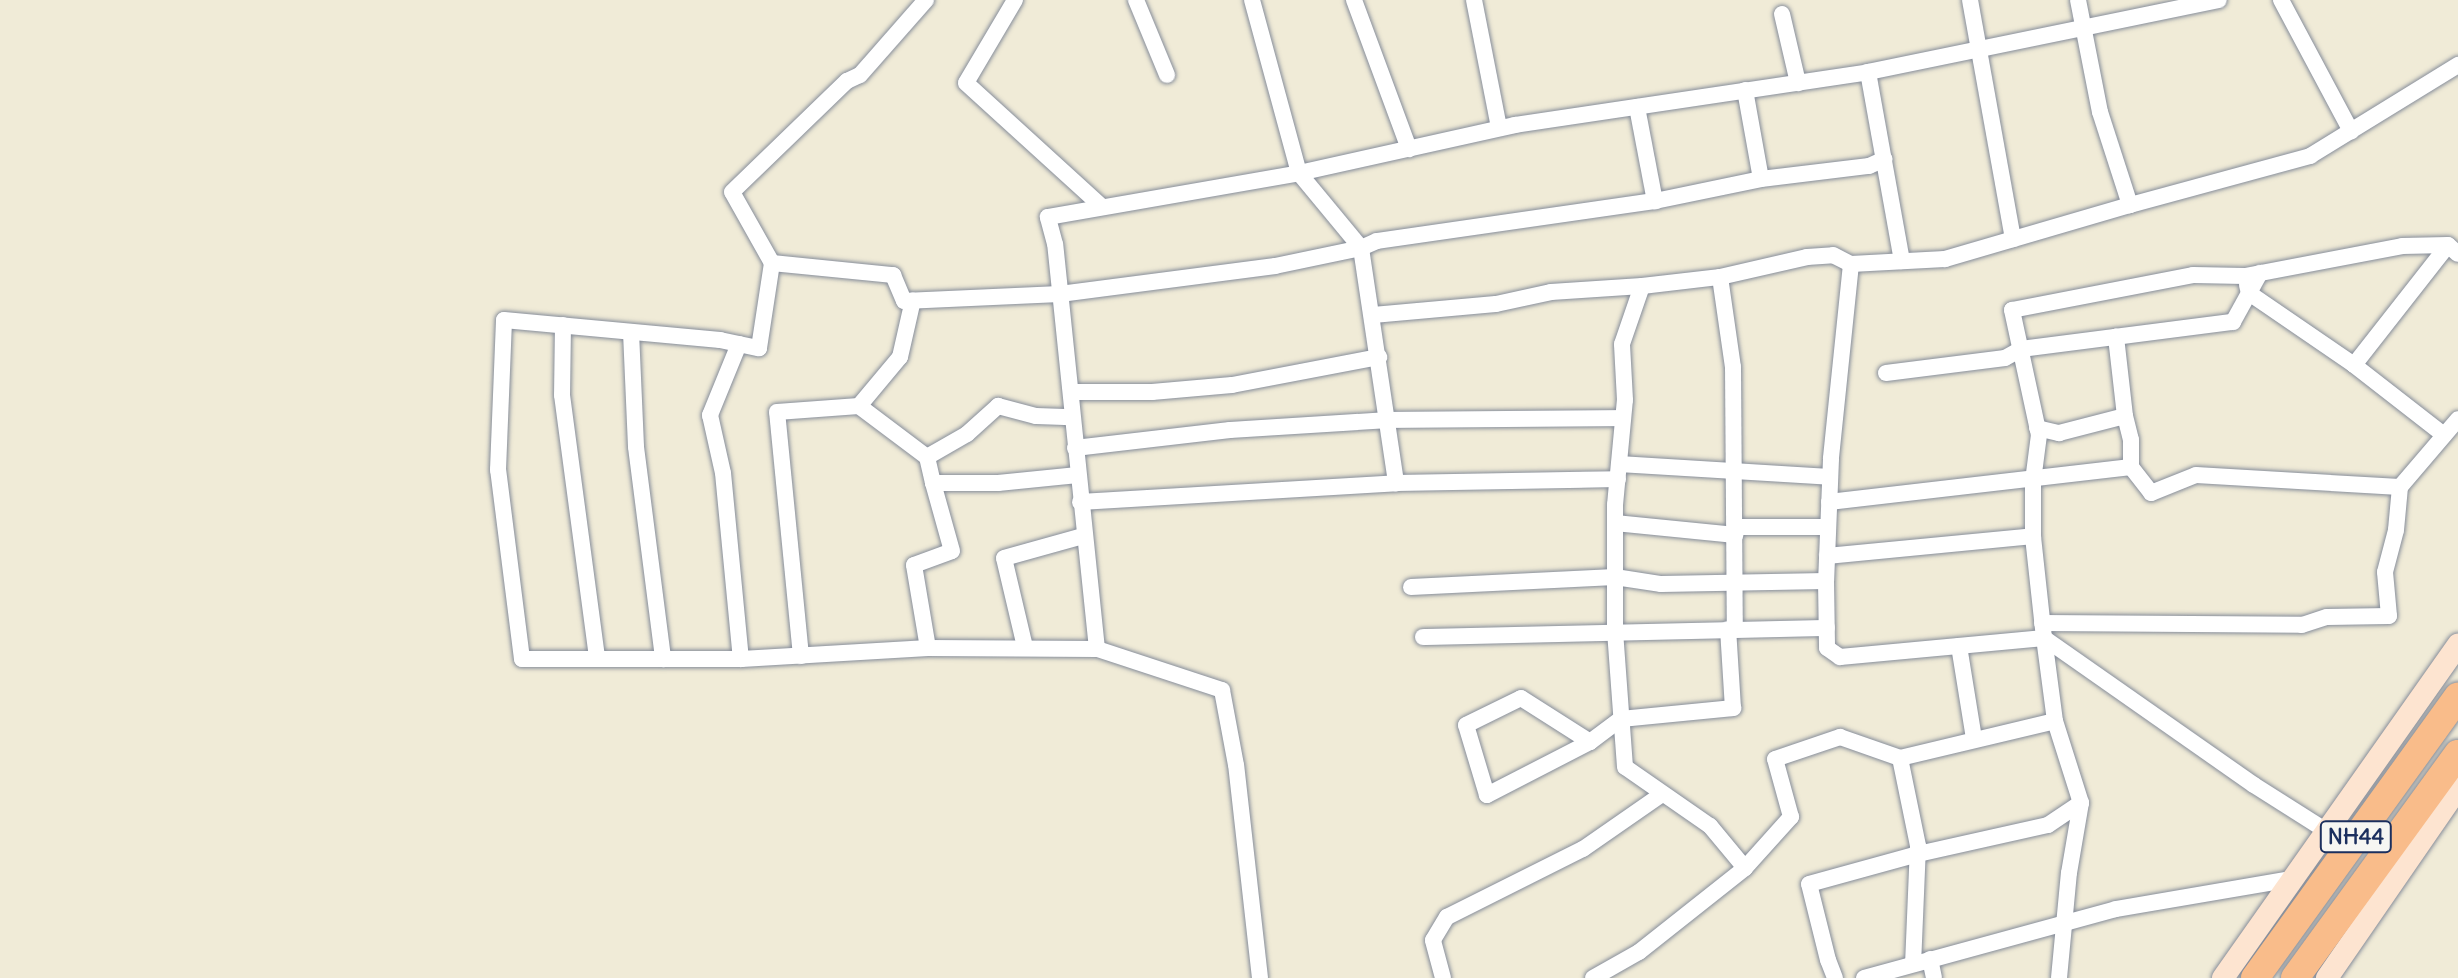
<!DOCTYPE html>
<html>
<head>
<meta charset="utf-8">
<style>
	body { margin:0 }
	#map { position:relative; width:2458px; height:978px; overflow:hidden; background:#f0ebd7; font-family:Delius,sans-serif }
	div>[style] { position:absolute }
	.roads { filter:drop-shadow(0 0 2px #868d9a) drop-shadow(0 0 2px #868d9a) }
	.street>* { height:16px; margin:-8px; padding:0 8px; transform-origin:8px; border-radius:8px; background:#fff }
	.secondary>* { height:22px; margin:-11px; padding:0 11px; transform-origin:11px; border-radius:11px; background:#fde4d0 }
	.highway>* { height:28px; margin:-14px; padding:0 14px; transform-origin:14px; border-radius:14px; background:#f9bc8a }
	span { translate:-50% -50%; white-space:nowrap; text-align:center; line-height:1.15; -webkit-text-stroke:6px #f6f6f2; paint-order:stroke }
	.shield-label span { padding:2px 6px; background:#f6f6f2; border:2px solid; border-radius:6px; -webkit-text-stroke-width:0 }
	.shield-label { font-size:22px; color:#1b2f5e; font-weight:700 }
</style>
</head>
<body>
<div id="map">
	<div class="roads">
		<div class="street">
			<div style="left:1015px;top:0;width:96px;rotate:120.6deg"></div>
			<div style="left:966px;top:83px;width:181px;rotate:42.3deg"></div>
			<div style="left:1136px;top:0;width:81px;rotate:67.5deg"></div>
			<div style="left:1252px;top:0;width:179px;rotate:74.8deg"></div>
			<div style="left:1299px;top:173px;width:97px;rotate:50.4deg"></div>
			<div style="left:1361px;top:248px;width:238px;rotate:81.5deg"></div>
			<div style="left:1354px;top:0;width:159px;rotate:69.7deg"></div>
			<div style="left:1474px;top:0;width:130px;rotate:78.9deg"></div>
			<div style="left:1970px;top:0;width:243px;rotate:79.8deg"></div>
			<div style="left:2078px;top:0;width:114px;rotate:78.9deg"></div>
			<div style="left:2100px;top:112px;width:98px;rotate:72.1deg"></div>
			<div style="left:2130px;top:205px;width:187px;rotate:-15.2deg"></div>
			<div style="left:2310px;top:156px;width:174px;rotate:-31.6deg"></div>
			<div style="left:2281px;top:0;width:149px;rotate:61.9deg"></div>
			<div style="left:1782px;top:14px;width:71px;rotate:76.9deg"></div>
			<div style="left:1868px;top:72px;width:192px;rotate:79.8deg"></div>
			<div style="left:1745px;top:90px;width:90px;rotate:79.8deg"></div>
			<div style="left:1637px;top:107px;width:96px;rotate:79.2deg"></div>
			<div style="left:772px;top:263px;width:81px;rotate:-119.4deg"></div>
			<div style="left:732px;top:192px;width:160px;rotate:-44deg"></div>
			<div style="left:847px;top:81px;width:14px;rotate:-25deg"></div>
			<div style="left:860px;top:75px;width:100px;rotate:-48.7deg"></div>
			<div style="left:1851px;top:264px;width:196px;rotate:95.9deg"></div>
			<div style="left:1831px;top:459px;width:122px;rotate:92.3deg"></div>
			<div style="left:1826px;top:581px;width:67px;rotate:89.1deg"></div>
			<div style="left:1827px;top:648px;width:16px;rotate:35deg"></div>
			<div style="left:1840px;top:657px;width:205px;rotate:-5.3deg"></div>
			<div style="left:2044px;top:638px;width:103px;rotate:-96.2deg"></div>
			<div style="left:1720px;top:277px;width:91px;rotate:81.8deg"></div>
			<div style="left:1733px;top:367px;width:261px;rotate:89.6deg"></div>
			<div style="left:2247px;top:285px;width:8px;rotate:76deg"></div>
			<div style="left:2249px;top:293px;width:127px;rotate:34.4deg"></div>
			<div style="left:2354px;top:365px;width:114px;rotate:37.9deg"></div>
			<div style="left:1373px;top:315px;width:123px;rotate:-5.1deg"></div>
			<div style="left:1496px;top:304px;width:56px;rotate:-12.3deg"></div>
			<div style="left:1551px;top:292px;width:91px;rotate:-3.8deg"></div>
			<div style="left:563px;top:325px;width:70px;rotate:90.8deg"></div>
			<div style="left:562px;top:395px;width:266px;rotate:82.4deg"></div>
			<div style="left:631px;top:332px;width:115px;rotate:87.5deg"></div>
			<div style="left:636px;top:447px;width:214px;rotate:82.7deg"></div>
			<div style="left:739px;top:344px;width:77px;rotate:112.2deg"></div>
			<div style="left:710px;top:415px;width:59px;rotate:77.4deg"></div>
			<div style="left:723px;top:473px;width:187px;rotate:84.5deg"></div>
			<div style="left:2354px;top:365px;width:152px;rotate:-51.9deg"></div>
			<div style="left:1886px;top:373px;width:120px;rotate:-7.2deg"></div>
			<div style="left:2005px;top:358px;width:18px;rotate:-29deg"></div>
			<div style="left:2021px;top:349px;width:214px;rotate:-7.3deg"></div>
			<div style="left:2233px;top:322px;width:56px;rotate:-61.1deg"></div>
			<div style="left:1071px;top:392px;width:81px"></div>
			<div style="left:1152px;top:392px;width:80px;rotate:-5deg"></div>
			<div style="left:1232px;top:385px;width:150px;rotate:-10.8deg"></div>
			<div style="left:859px;top:406px;width:85px;rotate:36.9deg"></div>
			<div style="left:927px;top:457px;width:46px;rotate:-29.9deg"></div>
			<div style="left:967px;top:434px;width:42px;rotate:-42.1deg"></div>
			<div style="left:998px;top:406px;width:39px;rotate:15deg"></div>
			<div style="left:1036px;top:416px;width:36px;rotate:2deg"></div>
			<div style="left:2037px;top:428px;width:23px;rotate:13deg"></div>
			<div style="left:2059px;top:433px;width:68px;rotate:-14.4deg"></div>
			<div style="left:2125px;top:416px;width:80px;rotate:-96.5deg"></div>
			<div style="left:1075px;top:448px;width:156px;rotate:-6.6deg"></div>
			<div style="left:1230px;top:430px;width:159px;rotate:-3.6deg"></div>
			<div style="left:1389px;top:420px;width:234px;rotate:-0.5deg"></div>
			<div style="left:927px;top:457px;width:27px;rotate:77deg"></div>
			<div style="left:933px;top:483px;width:65px"></div>
			<div style="left:998px;top:483px;width:80px;rotate:-5.7deg"></div>
			<div style="left:1619px;top:464px;width:211px;rotate:3.5deg"></div>
			<div style="left:2131px;top:467px;width:33px;rotate:52deg"></div>
			<div style="left:2151px;top:493px;width:48px;rotate:-21.8deg"></div>
			<div style="left:2196px;top:475px;width:204px;rotate:3.4deg"></div>
			<div style="left:1080px;top:502px;width:317px;rotate:-3.4deg"></div>
			<div style="left:1396px;top:483px;width:222px;rotate:-1deg"></div>
			<div style="left:1829px;top:502px;width:304px;rotate:-6.6deg"></div>
			<div style="left:2131px;top:467px;width:27px;rotate:-90deg"></div>
			<div style="left:2131px;top:440px;width:25px;rotate:-104deg"></div>
			<div style="left:1615px;top:523px;width:121px;rotate:5.7deg"></div>
			<div style="left:1736px;top:527px;width:92px"></div>
			<div style="left:1827px;top:556px;width:207px;rotate:-5.5deg"></div>
			<div style="left:2033px;top:536px;width:55px;rotate:-90deg"></div>
			<div style="left:2033px;top:481px;width:46px;rotate:-82.6deg"></div>
			<div style="left:2039px;top:435px;width:128px;rotate:-102.2deg"></div>
			<div style="left:2012px;top:310px;width:184px;rotate:-10.9deg"></div>
			<div style="left:2193px;top:275px;width:52px;rotate:1.1deg"></div>
			<div style="left:2245px;top:276px;width:160px;rotate:-10.8deg"></div>
			<div style="left:2402px;top:246px;width:46px;rotate:-1.2deg"></div>
			<div style="left:2448px;top:245px;width:13px;rotate:42deg"></div>
			<div style="left:1411px;top:587px;width:204px;rotate:-2.8deg"></div>
			<div style="left:1615px;top:577px;width:47px;rotate:8.7deg"></div>
			<div style="left:1661px;top:584px;width:165px;rotate:-1deg"></div>
			<div style="left:2042px;top:623px;width:260px;rotate:0.4deg"></div>
			<div style="left:2302px;top:625px;width:26px;rotate:-18deg"></div>
			<div style="left:2327px;top:617px;width:62px;rotate:-0.9deg"></div>
			<div style="left:2389px;top:616px;width:44px;rotate:-95.2deg"></div>
			<div style="left:2385px;top:572px;width:43px;rotate:-75.3deg"></div>
			<div style="left:2396px;top:530px;width:43px;rotate:-84.7deg"></div>
			<div style="left:2400px;top:487px;width:89px;rotate:-49.5deg"></div>
			<div style="left:1423px;top:637px;width:404px;rotate:-1.3deg"></div>
			<div style="left:1959px;top:646px;width:94px;rotate:80.8deg"></div>
			<div style="left:1025px;top:647px;width:91px;rotate:-103.3deg"></div>
			<div style="left:1004px;top:558px;width:82px;rotate:-15.6deg"></div>
			<div style="left:928px;top:648px;width:84px;rotate:-99.6deg"></div>
			<div style="left:914px;top:565px;width:40px;rotate:-20.2deg"></div>
			<div style="left:952px;top:551px;width:71px;rotate:-105.6deg"></div>
			<div style="left:1097px;top:649px;width:169px;rotate:-179.7deg"></div>
			<div style="left:928px;top:648px;width:187px;rotate:176.6deg"></div>
			<div style="left:741px;top:659px;width:219px;rotate:180deg"></div>
			<div style="left:522px;top:659px;width:191px;rotate:-97.2deg"></div>
			<div style="left:498px;top:470px;width:150px;rotate:-87.7deg"></div>
			<div style="left:504px;top:320px;width:217px;rotate:5.3deg"></div>
			<div style="left:720px;top:340px;width:40px;rotate:12deg"></div>
			<div style="left:759px;top:348px;width:86px;rotate:-81.3deg"></div>
			<div style="left:772px;top:263px;width:122px;rotate:5.7deg"></div>
			<div style="left:893px;top:275px;width:28px;rotate:67deg"></div>
			<div style="left:904px;top:301px;width:156px;rotate:-2.6deg"></div>
			<div style="left:1060px;top:294px;width:217px;rotate:-7.4deg"></div>
			<div style="left:1275px;top:266px;width:88px;rotate:-11.8deg"></div>
			<div style="left:1361px;top:248px;width:17px;rotate:-24deg"></div>
			<div style="left:1377px;top:241px;width:281px;rotate:-8.2deg"></div>
			<div style="left:1655px;top:201px;width:108px;rotate:-11.7deg"></div>
			<div style="left:1761px;top:179px;width:109px;rotate:-6.9deg"></div>
			<div style="left:1869px;top:166px;width:17px;rotate:-24deg"></div>
			<div style="left:801px;top:656px;width:245px;rotate:-95.6deg"></div>
			<div style="left:777px;top:412px;width:82px;rotate:-4.2deg"></div>
			<div style="left:859px;top:406px;width:64px;rotate:-50.1deg"></div>
			<div style="left:900px;top:357px;width:58px;rotate:-77.2deg"></div>
			<div style="left:1590px;top:742px;width:116px;rotate:152.8deg"></div>
			<div style="left:1487px;top:795px;width:73px;rotate:-106.7deg"></div>
			<div style="left:1466px;top:725px;width:61px;rotate:-26.1deg"></div>
			<div style="left:1521px;top:698px;width:82px;rotate:32.5deg"></div>
			<div style="left:1590px;top:742px;width:39px;rotate:-37deg"></div>
			<div style="left:1621px;top:719px;width:113px;rotate:-5.6deg"></div>
			<div style="left:1733px;top:708px;width:79px;rotate:-93.6deg"></div>
			<div style="left:1900px;top:758px;width:159px;rotate:-13.4deg"></div>
			<div style="left:2055px;top:721px;width:84px;rotate:-97.5deg"></div>
			<div style="left:2044px;top:638px;width:256px;rotate:35deg"></div>
			<div style="left:2254px;top:785px;width:84px;rotate:32.4deg"></div>
			<div style="left:1745px;top:868px;width:69px;rotate:-48deg"></div>
			<div style="left:1791px;top:817px;width:60px;rotate:-105.4deg"></div>
			<div style="left:1775px;top:759px;width:69px;rotate:-18.7deg"></div>
			<div style="left:1840px;top:737px;width:64px;rotate:19.3deg"></div>
			<div style="left:1900px;top:758px;width:90px;rotate:78.4deg"></div>
			<div style="left:1918px;top:846px;width:118px;rotate:92.4deg"></div>
			<div style="left:1930px;top:959px;width:19px;rotate:78deg"></div>
			<div style="left:1260px;top:978px;width:214px;rotate:-96.4deg"></div>
			<div style="left:1236px;top:765px;width:76px;rotate:-100.6deg"></div>
			<div style="left:1222px;top:690px;width:132px;rotate:-161.8deg"></div>
			<div style="left:1097px;top:649px;width:407px;rotate:-95.9deg"></div>
			<div style="left:1055px;top:244px;width:28px;rotate:-105deg"></div>
			<div style="left:1048px;top:217px;width:255px;rotate:-9.9deg"></div>
			<div style="left:1299px;top:173px;width:221px;rotate:-12.5deg"></div>
			<div style="left:1515px;top:125px;width:357px;rotate:-8.5deg"></div>
			<div style="left:1868px;top:72px;width:358px;rotate:-11.6deg"></div>
			<div style="left:1443px;top:978px;width:39px;rotate:-105deg"></div>
			<div style="left:1433px;top:940px;width:27px;rotate:-59deg"></div>
			<div style="left:1447px;top:917px;width:152px;rotate:-26.6deg"></div>
			<div style="left:1583px;top:849px;width:96px;rotate:-34.8deg"></div>
			<div style="left:1593px;top:978px;width:53px;rotate:-29.5deg"></div>
			<div style="left:1639px;top:952px;width:135px;rotate:-38.4deg"></div>
			<div style="left:1745px;top:868px;width:55px;rotate:-129.8deg"></div>
			<div style="left:1710px;top:826px;width:103px;rotate:-145.2deg"></div>
			<div style="left:1625px;top:767px;width:137px;rotate:-94.2deg"></div>
			<div style="left:1615px;top:630px;width:125px;rotate:-90deg"></div>
			<div style="left:1615px;top:505px;width:105px;rotate:-84.6deg"></div>
			<div style="left:1625px;top:400px;width:56px;rotate:-93.1deg"></div>
			<div style="left:1622px;top:344px;width:61px;rotate:-71deg"></div>
			<div style="left:1642px;top:286px;width:79px;rotate:-6.6deg"></div>
			<div style="left:1720px;top:277px;width:89px;rotate:-12.9deg"></div>
			<div style="left:1807px;top:257px;width:26px;rotate:-4deg"></div>
			<div style="left:1833px;top:255px;width:20px;rotate:27deg"></div>
			<div style="left:1851px;top:264px;width:94px;rotate:-3deg"></div>
			<div style="left:1945px;top:259px;width:193px;rotate:-16.3deg"></div>
			<div style="left:1835px;top:978px;width:19px;rotate:-111deg"></div>
			<div style="left:1828px;top:960px;width:78px;rotate:-104deg"></div>
			<div style="left:1809px;top:884px;width:113px;rotate:-15.4deg"></div>
			<div style="left:1918px;top:854px;width:133px;rotate:-12.6deg"></div>
			<div style="left:2048px;top:825px;width:40px;rotate:-34deg"></div>
			<div style="left:2081px;top:803px;width:86px;rotate:-107.6deg"></div>
			<div style="left:1864px;top:978px;width:261px;rotate:-15.3deg"></div>
			<div style="left:2116px;top:909px;width:179px;rotate:-9.7deg"></div>
			<div style="left:2059px;top:978px;width:105px;rotate:-84.6deg"></div>
			<div style="left:2069px;top:873px;width:71px;rotate:-80.3deg"></div>
		</div>
		<div class="secondary">
			<div style="left:2223px;top:978px;width:408px;rotate:-54.8deg"></div>
			<div style="left:2327px;top:978px;width:231px;rotate:-55.4deg"></div>
		</div>
		<div class="highway">
			<div style="left:2255px;top:978px;width:347px;rotate:-54.2deg"></div>
			<div style="left:2295px;top:978px;width:277px;rotate:-54deg"></div>
		</div>
	</div>
	<div class="shield-label">
		<span style="left:2356px;top:837px">NH44</span>
	</div>
</div>
</body>
</html>
